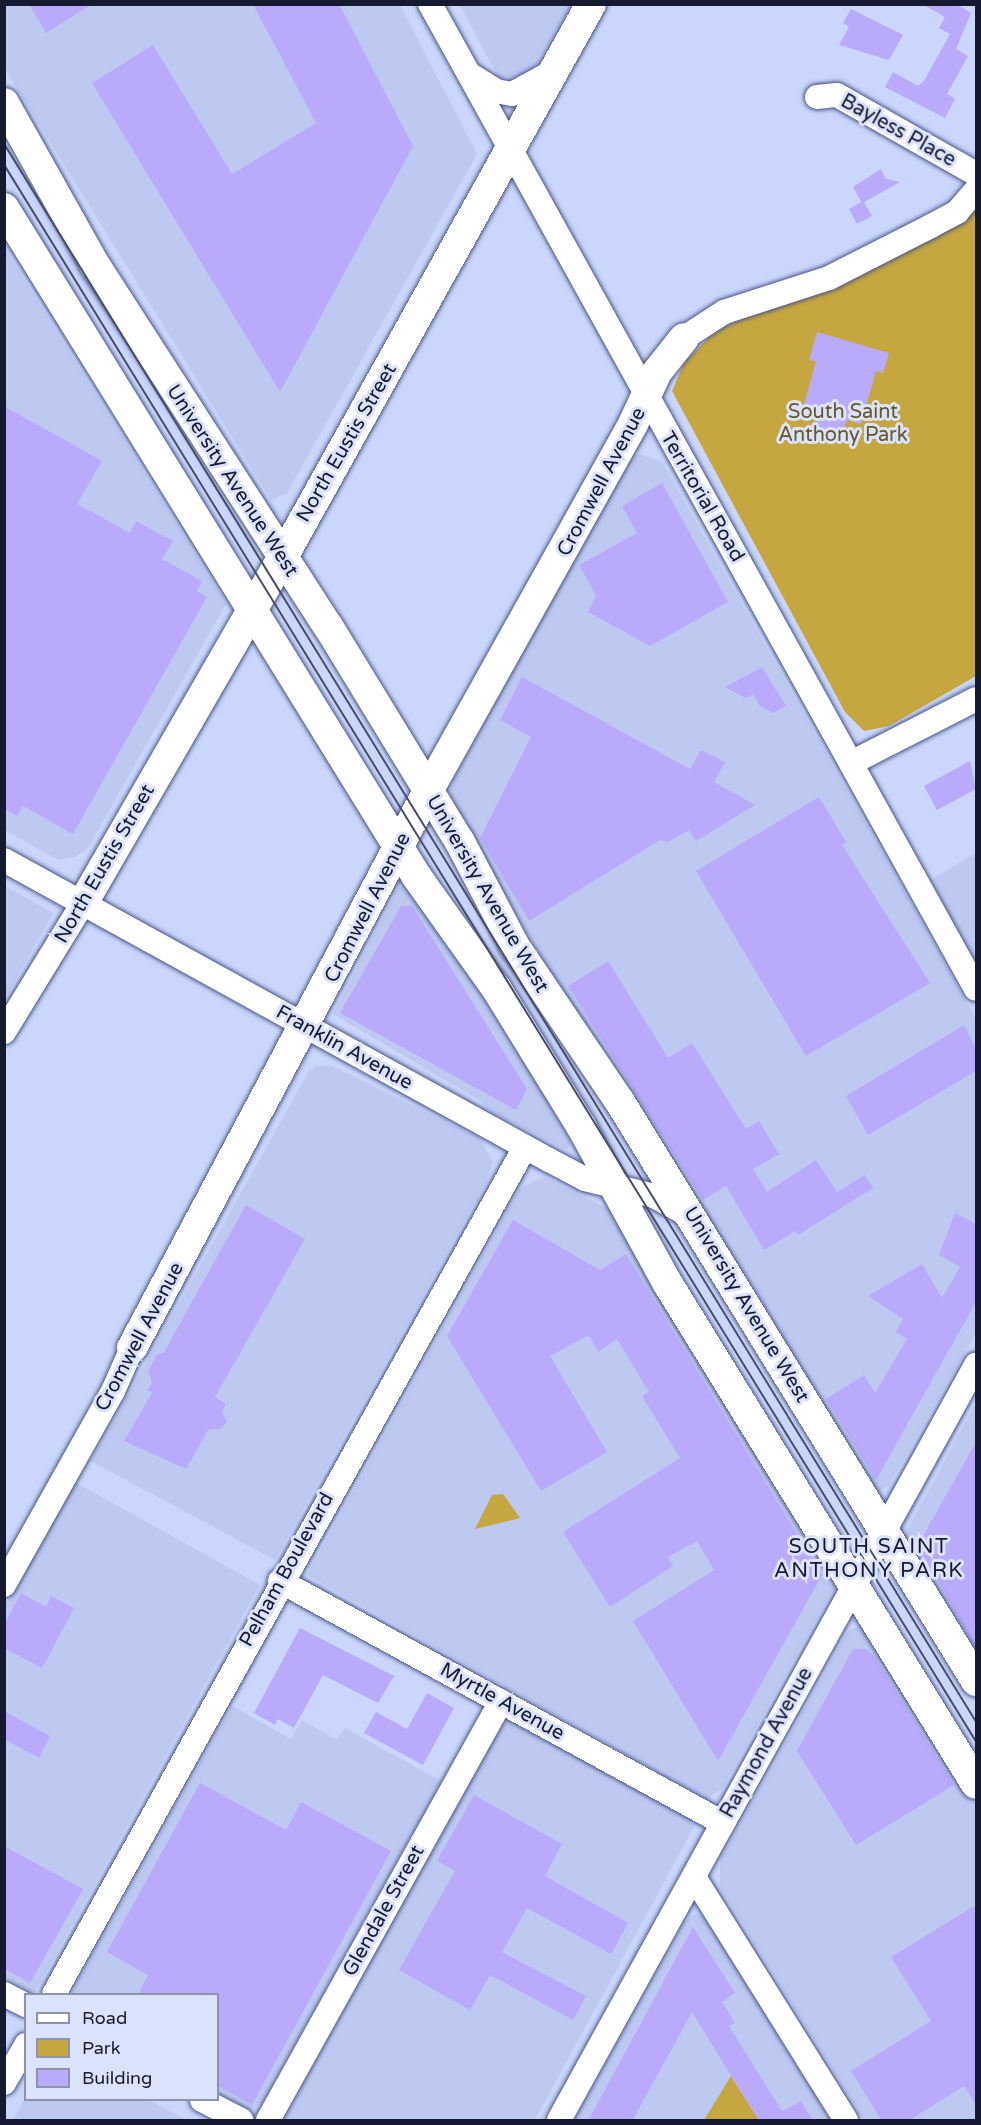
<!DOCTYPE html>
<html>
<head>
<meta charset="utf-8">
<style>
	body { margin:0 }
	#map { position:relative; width:981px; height:2125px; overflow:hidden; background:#cad6fb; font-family:"Varela Round",sans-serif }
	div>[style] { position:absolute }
	.built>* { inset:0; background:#bec9f2 }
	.green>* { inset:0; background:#c6a63e }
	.building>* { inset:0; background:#b9aafc }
	.roads { filter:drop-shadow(0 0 2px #475589) drop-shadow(0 0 2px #475589) }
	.minor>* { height:24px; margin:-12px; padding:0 12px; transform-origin:12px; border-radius:12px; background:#fff }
	.major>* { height:30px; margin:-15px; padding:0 15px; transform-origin:15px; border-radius:15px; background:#fff }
	.tram>* { height:1.5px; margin:-0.75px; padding:0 0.75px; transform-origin:0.75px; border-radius:0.75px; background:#474e68 }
	span { translate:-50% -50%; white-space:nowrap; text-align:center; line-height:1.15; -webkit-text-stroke:6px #dbe3fc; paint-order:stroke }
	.street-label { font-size:20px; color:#151a30 }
	.park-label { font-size:20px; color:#665726 }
	.neighbourhood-label { font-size:21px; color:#151a30; letter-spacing:1.5px }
	.frame { position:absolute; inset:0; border:6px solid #151a30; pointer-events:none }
	.legend { position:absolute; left:24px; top:1993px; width:195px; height:108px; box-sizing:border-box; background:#dbe3fc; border:2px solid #8c93aa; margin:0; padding:8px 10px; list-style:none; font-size:18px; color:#151a30 }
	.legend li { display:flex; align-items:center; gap:12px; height:30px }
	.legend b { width:30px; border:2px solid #8c93aa }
</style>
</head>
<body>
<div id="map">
	<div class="built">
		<div style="clip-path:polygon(5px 5px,400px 5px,477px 154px,287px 493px,271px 500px,5px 69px)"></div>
		<div style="clip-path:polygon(460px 5px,571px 5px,534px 68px,516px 77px,498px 77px)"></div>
		<div style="clip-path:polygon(4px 247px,226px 604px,88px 848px,75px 857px,58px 860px,5px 830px)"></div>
		<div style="clip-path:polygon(639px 454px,662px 462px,976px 1019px,976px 1333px,889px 1485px,878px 1492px,866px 1486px,448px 803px,453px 781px,624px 461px)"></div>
		<div style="clip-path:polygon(976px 853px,976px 967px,929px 881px)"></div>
		<div style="clip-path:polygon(5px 886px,53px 913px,5px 999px)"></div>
		<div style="clip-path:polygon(399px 886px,417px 892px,568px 1132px,570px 1146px,566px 1150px,489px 1110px,481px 1101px,333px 1014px)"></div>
		<div style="clip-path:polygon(316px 1066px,332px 1066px,479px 1138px,493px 1162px,487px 1181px,275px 1560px,91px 1461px,309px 1071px)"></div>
		<div style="clip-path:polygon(544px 1177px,613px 1211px,836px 1584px,722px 1789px,706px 1799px,307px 1575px,520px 1188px)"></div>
		<div style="clip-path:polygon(976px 1403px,976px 1662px,904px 1536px)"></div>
		<div style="clip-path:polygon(73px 1481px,260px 1585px,34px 1994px,5px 1978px,5px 1605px)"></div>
		<div style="clip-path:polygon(861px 1625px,976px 1799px,976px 2120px,864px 2120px,720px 1887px,720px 1860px,848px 1631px)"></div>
		<div style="clip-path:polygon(232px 1706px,291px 1739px,302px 1720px,337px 1740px,345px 1728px,441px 1781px,262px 2103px,248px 2111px,218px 2097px,218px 1994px,71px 1994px)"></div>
		<div style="clip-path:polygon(516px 1722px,687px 1817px,694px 1827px,535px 2120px,283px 2120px,501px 1725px)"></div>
		<div style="clip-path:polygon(696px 1914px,709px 1920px,833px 2120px,574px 2120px,685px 1921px)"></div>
		<div style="clip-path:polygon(25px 2098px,148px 2100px,187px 2120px,13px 2120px)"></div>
	</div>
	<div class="green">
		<div style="clip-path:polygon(971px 210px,976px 210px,976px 676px,889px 726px,864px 731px,845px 712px,672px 391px,684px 363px,714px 332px)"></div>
		<div style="clip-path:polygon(503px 1494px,520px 1518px,475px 1529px,492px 1495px)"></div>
		<div style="clip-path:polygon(731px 2076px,759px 2120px,704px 2120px)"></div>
	</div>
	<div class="building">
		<div style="clip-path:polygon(29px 4px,92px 4px,46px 33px)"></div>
		<div style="clip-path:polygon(253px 4px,339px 4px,413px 146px,280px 392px,92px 83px,153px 45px,232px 174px,316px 123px)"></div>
		<div style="clip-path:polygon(922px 4px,956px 4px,971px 13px,956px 49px,968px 56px,947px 94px,955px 99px,945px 118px,885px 87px,893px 72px,918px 86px,924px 81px,950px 34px,939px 28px,945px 17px)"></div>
		<div style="clip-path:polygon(851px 9px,903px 35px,889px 60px,839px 45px,849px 27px,843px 23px)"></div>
		<div style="clip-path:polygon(881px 169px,886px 179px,900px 182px,864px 202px,872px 216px,857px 224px,849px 209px,861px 202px,853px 187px)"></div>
		<div style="clip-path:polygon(817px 332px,889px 353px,883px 373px,876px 371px,861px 424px,848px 420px,836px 440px,816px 434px,817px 412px,803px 408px,816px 361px,809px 360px)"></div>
		<div style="clip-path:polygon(4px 406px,102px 461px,77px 504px,130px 533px,136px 521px,173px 541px,162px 559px,202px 581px,197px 591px,207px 597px,73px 834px,23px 806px,17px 816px,4px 809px)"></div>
		<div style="clip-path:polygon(662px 483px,728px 602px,650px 646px,588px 612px,596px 595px,579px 565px,637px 533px,622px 506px)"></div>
		<div style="clip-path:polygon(762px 667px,786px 706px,773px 713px,760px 706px,753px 694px,746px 698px,725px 687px)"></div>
		<div style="clip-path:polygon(522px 677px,690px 769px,701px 750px,725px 762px,714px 782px,755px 805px,696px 841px,689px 830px,668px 842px,660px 840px,529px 921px,480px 838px,531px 737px,500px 720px)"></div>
		<div style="clip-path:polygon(970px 761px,976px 789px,937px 810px,924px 786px)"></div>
		<div style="clip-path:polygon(819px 797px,846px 842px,842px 845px,930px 983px,806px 1056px,696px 871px)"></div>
		<div style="clip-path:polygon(401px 906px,412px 906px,527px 1089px,516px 1110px,340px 1013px)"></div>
		<div style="clip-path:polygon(608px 961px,668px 1058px,692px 1043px,746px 1129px,759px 1121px,779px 1154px,753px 1169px,767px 1192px,816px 1160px,837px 1192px,865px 1175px,873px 1188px,798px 1235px,795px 1231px,764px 1250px,726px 1186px,703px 1200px,568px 986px)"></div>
		<div style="clip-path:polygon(964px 1025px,976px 1048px,976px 1071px,868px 1135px,846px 1096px)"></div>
		<div style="clip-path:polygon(246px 1205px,305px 1239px,215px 1397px,226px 1404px,222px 1411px,227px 1422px,220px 1429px,208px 1430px,186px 1469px,124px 1441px,152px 1393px,148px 1390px,152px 1383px,148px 1371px,157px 1355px,164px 1352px)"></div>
		<div style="clip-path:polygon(955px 1213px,976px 1224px,976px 1302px,876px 1480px,826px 1399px,864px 1375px,875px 1393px,907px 1339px,896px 1332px,903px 1319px,868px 1296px,922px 1264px,942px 1298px,960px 1267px,939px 1255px)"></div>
		<div style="clip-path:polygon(513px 1220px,600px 1270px,626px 1254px,822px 1575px,718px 1761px,633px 1621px,714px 1570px,697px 1541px,668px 1557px,673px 1566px,610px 1607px,563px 1532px,680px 1458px,642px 1396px,649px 1392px,617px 1339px,598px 1352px,589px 1335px,550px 1356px,607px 1452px,541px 1491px,447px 1336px)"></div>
		<div style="clip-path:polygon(976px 1442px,976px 1649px,918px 1545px)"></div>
		<div style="clip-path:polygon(21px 1593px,46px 1607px,51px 1596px,74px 1608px,42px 1668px,4px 1648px,4px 1625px)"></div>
		<div style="clip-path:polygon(300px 1628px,394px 1676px,378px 1703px,323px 1675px,294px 1728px,278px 1719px,275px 1725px,254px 1713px)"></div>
		<div style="clip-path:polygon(853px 1649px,866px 1649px,875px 1657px,954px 1785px,856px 1845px,797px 1751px)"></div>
		<div style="clip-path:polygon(427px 1693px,454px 1708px,423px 1765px,364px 1733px,376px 1712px,407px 1729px)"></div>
		<div style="clip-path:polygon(4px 1711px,50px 1736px,39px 1758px,4px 1739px)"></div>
		<div style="clip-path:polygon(200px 1783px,286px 1830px,301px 1802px,391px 1851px,252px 2105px,218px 2086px,218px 1995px,138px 1995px,148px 1975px,107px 1952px)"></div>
		<div style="clip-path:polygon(474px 1795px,562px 1844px,545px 1876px,628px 1923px,611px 1954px,527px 1908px,502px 1952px,586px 1996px,573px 2020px,490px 1975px,470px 2010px,399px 1970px,455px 1871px,437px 1861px)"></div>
		<div style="clip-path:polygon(4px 1846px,83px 1889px,30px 1983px,4px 1969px)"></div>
		<div style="clip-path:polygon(976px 1905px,976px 2105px,964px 2086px,908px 2121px,882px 2121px,851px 2071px,931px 2021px,891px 1957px)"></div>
		<div style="clip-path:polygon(693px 1927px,735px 1993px,722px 2002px,735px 2023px,729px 2026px,782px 2111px,801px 2101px,813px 2121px,759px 2121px,692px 2012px,632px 2121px,588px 2121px)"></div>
	</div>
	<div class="roads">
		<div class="minor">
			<div style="left:430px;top:4px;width:1126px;rotate:61deg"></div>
			<div style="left:469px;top:74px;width:32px;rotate:32deg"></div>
			<div style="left:496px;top:91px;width:16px;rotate:11deg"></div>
			<div style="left:512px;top:94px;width:48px;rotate:-28.7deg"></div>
			<div style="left:817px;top:97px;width:20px;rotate:-6deg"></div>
			<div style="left:837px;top:95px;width:160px;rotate:29.6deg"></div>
			<div style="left:684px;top:338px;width:48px;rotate:-33deg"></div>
			<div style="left:724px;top:312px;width:110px;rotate:-17.9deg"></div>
			<div style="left:829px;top:278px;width:114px;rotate:-27deg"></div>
			<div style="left:931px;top:226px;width:30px;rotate:-28deg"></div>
			<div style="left:957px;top:212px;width:29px;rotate:-49deg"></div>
			<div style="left:851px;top:763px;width:140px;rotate:-27.1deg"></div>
			<div style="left:4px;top:860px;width:622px;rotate:28.83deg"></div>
			<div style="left:549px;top:1160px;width:41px;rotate:27.8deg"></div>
			<div style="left:585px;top:1179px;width:71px;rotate:13.8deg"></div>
			<div style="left:654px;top:1196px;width:43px;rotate:28.9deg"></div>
			<div style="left:4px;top:1032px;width:151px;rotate:-58.5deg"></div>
			<div style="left:280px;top:1581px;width:505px;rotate:28.65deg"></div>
			<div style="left:4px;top:1585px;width:223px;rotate:-60.7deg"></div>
			<div style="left:113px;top:1391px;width:47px;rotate:-66.2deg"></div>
			<div style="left:694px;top:1877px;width:287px;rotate:58deg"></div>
			<div style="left:4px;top:1994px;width:25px;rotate:27deg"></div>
			<div style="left:54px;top:1994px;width:969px;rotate:-60.92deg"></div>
			<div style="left:4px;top:2083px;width:44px;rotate:-59.9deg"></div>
			<div style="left:202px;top:2100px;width:44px;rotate:27.1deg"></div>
			<div style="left:268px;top:2120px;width:479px;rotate:-60.9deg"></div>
			<div style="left:559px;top:2120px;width:863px;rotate:-61.09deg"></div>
		</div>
		<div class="major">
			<div style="left:4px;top:103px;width:186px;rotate:60.7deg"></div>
			<div style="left:95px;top:265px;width:430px;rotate:57.2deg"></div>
			<div style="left:328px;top:626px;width:253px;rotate:58.6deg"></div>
			<div style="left:460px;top:842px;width:116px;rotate:62.3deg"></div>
			<div style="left:514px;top:945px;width:189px;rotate:56deg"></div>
			<div style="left:620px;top:1102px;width:680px;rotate:58.41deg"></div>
			<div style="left:4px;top:208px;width:786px;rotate:58.31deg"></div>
			<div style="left:417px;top:877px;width:136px;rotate:54.6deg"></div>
			<div style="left:496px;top:988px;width:162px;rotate:58.4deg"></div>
			<div style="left:581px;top:1126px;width:180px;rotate:61.2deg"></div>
			<div style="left:668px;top:1284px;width:587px;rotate:58.37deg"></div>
			<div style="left:83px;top:903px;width:400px;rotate:-60deg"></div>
			<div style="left:283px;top:557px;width:633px;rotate:-60.88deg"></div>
			<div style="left:132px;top:1348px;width:631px;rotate:-62.01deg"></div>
			<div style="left:428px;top:791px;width:420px;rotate:-60.8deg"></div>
			<div style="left:633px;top:424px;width:57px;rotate:-65.2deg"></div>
			<div style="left:657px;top:372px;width:43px;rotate:-51.5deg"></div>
		</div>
	</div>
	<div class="tram">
		<div style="left:4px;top:143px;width:1853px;rotate:58.37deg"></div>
		<div style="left:4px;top:164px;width:1852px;rotate:58.35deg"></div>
	</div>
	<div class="street-label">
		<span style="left:898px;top:131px;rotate:29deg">Bayless Place</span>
		<span style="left:347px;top:443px;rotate:-60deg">North Eustis Street</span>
		<span style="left:232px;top:481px;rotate:57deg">University Avenue West</span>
		<span style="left:602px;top:482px;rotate:-62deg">Cromwell Avenue</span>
		<span style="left:702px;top:497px;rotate:60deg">Territorial Road</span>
		<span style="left:105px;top:864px;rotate:-60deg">North Eustis Street</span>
		<span style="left:487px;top:894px;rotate:60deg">University Avenue West</span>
		<span style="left:368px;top:908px;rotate:-63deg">Cromwell Avenue</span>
		<span style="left:344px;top:1048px;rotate:29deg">Franklin Avenue</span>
		<span style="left:746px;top:1305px;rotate:59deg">University Avenue West</span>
		<span style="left:140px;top:1337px;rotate:-62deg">Cromwell Avenue</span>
		<span style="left:287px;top:1570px;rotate:-61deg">Pelham Boulevard</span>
		<span style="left:502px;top:1702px;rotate:29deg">Myrtle Avenue</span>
		<span style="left:767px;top:1743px;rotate:-61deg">Raymond Avenue</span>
		<span style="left:384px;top:1911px;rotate:-61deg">Glendale Street</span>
	</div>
	<div class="park-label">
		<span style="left:843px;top:424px">South Saint<br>Anthony Park</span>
	</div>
	<div class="neighbourhood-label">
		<span style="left:869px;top:1559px">SOUTH SAINT<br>ANTHONY PARK</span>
	</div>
	<div class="frame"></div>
	<ul class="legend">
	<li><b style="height:8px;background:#fff"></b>Road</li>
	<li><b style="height:16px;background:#c6a63e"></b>Park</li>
	<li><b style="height:16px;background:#b9aafc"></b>Building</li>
	</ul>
</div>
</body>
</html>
